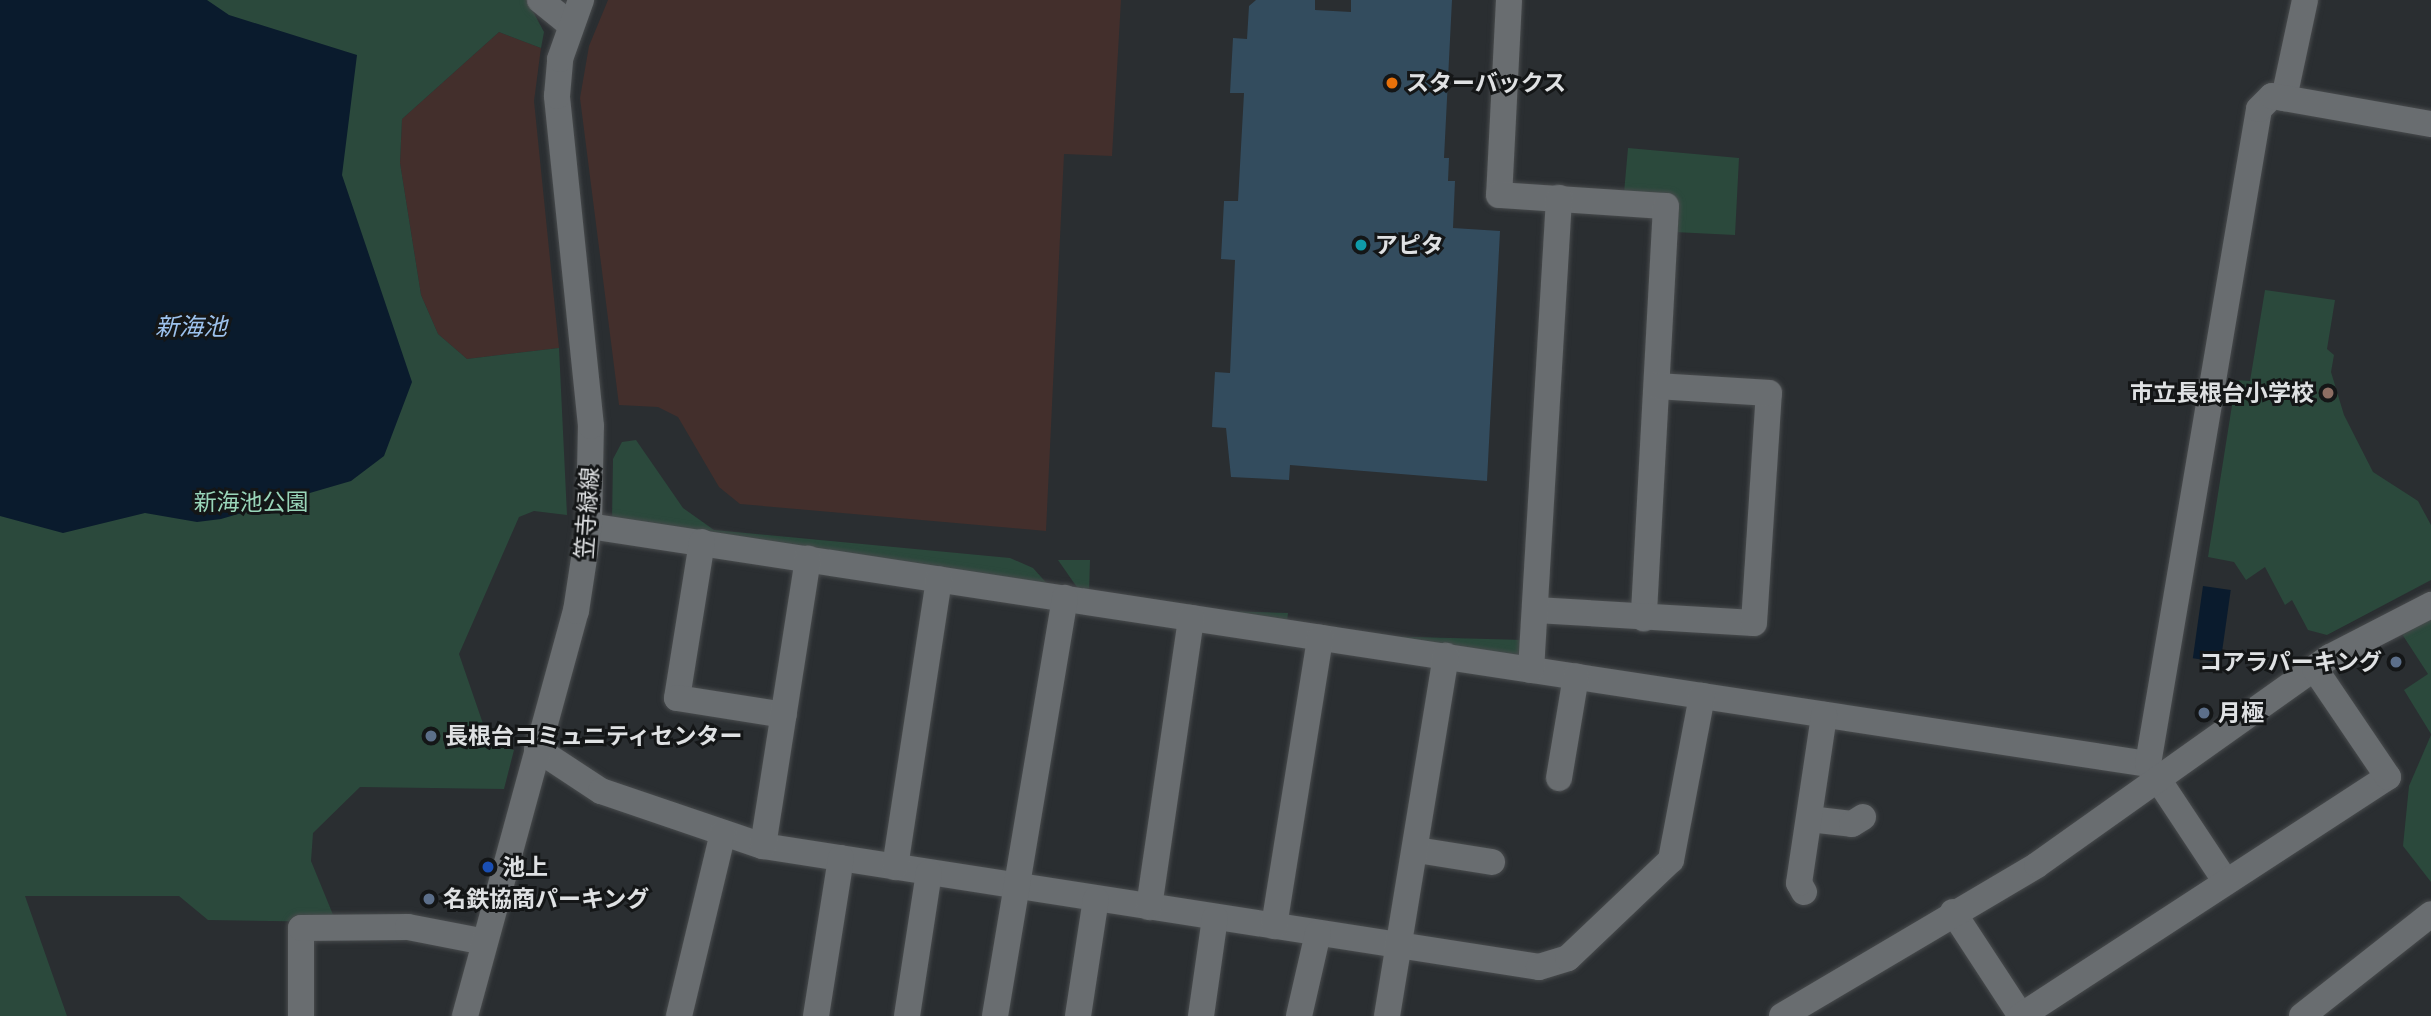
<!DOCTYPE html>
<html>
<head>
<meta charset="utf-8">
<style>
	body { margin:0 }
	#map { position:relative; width:2431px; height:1016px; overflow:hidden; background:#2a2e31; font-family:Montserrat,"Noto Sans JP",sans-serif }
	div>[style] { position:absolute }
	.industrial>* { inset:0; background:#432f2c }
	.green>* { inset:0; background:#2b493c }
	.water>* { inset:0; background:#0a1b2d; transform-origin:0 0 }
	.building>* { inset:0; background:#334c5e }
	.roads { filter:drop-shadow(0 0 2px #484b4d) drop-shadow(0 0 2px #484b4d) }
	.minor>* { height:26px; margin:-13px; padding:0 13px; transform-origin:13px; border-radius:13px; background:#696d70 }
	.dots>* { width:19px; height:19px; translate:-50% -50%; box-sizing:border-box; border:4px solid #141617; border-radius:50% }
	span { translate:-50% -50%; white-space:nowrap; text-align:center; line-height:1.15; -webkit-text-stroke:6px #141617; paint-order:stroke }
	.poi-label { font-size:23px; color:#dfe1e3; font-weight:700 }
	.left { translate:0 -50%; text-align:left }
	.right { translate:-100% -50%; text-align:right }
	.park-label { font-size:23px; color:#99d6ba }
	.street-label { font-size:23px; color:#dfe1e3 }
	.water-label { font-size:24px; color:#9dc2ed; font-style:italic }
</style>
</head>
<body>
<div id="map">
	<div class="industrial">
		<div style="clip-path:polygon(608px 0,1121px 0,1112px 156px,1064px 154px,1046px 531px,740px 504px,719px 487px,678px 417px,658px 407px,619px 405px,580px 98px,589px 46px)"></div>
		<div style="clip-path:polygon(499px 32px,541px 48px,534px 101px,559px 348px,467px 359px,438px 334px,421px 295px,400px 163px,402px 119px)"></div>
	</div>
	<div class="green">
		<div style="clip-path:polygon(0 0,527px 0,544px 32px,541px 48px,499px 32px,402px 119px,400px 163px,421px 295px,438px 334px,467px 359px,559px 348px,567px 515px,534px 511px,519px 517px,459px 654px,490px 744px,514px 750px,504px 789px,360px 787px,313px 833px,311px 861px,336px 922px,208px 920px,179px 896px,25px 896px,67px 1016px,0 1016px)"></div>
		<div style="clip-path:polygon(1628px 148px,1739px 158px,1735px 235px,1674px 232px,1676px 197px,1624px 193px)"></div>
		<div style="clip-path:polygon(2265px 290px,2335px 300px,2327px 349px,2334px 355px,2331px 372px,2344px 415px,2373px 472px,2418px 501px,2431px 525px,2431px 580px,2327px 635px,2308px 630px,2292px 600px,2285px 605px,2265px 567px,2246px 580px,2234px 562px,2208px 557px,2236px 380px,2250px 381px)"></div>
		<div style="clip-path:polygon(636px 440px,683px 508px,714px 530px,1010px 558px,1033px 568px,1051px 588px,612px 521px,613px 459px,622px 442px)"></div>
		<div style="clip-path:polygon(1058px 560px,1090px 560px,1089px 594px,1081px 593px)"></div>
		<div style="clip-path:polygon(1193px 610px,1288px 613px,1287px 622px,1376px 636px,1525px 640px,1525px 651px,1512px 660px)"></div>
		<div style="clip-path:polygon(2431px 614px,2431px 734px,2404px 690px,2428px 674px,2400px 631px)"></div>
		<div style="clip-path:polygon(2431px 735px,2431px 882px,2403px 846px,2409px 786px)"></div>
	</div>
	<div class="water">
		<div style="clip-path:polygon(0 0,207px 0,229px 15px,357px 55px,342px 175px,412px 382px,384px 456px,351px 481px,221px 519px,197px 522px,145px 513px,63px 533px,0 516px)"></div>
		<div style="left:2203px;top:586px;width:28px;height:73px;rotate:8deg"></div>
	</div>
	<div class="building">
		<div style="clip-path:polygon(1256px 0,1315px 0,1315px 10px,1351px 12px,1351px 0,1452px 0,1444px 158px,1449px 158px,1448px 181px,1455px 181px,1453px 228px,1500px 231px,1487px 481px,1290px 465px,1289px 480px,1231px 477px,1226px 428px,1212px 427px,1215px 372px,1230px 373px,1235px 260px,1221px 259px,1224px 201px,1238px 201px,1244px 93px,1230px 93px,1233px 38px,1247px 39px,1249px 6px)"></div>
	</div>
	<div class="roads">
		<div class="minor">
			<div style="left:540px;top:0;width:38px;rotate:39deg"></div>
			<div style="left:1509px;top:0;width:195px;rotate:92.9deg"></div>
			<div style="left:1499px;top:195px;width:167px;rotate:3.8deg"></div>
			<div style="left:1666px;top:206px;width:413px;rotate:93.1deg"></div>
			<div style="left:2284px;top:98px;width:100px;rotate:-77.9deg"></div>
			<div style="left:589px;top:526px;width:1577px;rotate:8.68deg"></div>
			<div style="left:702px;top:542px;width:158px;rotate:99.1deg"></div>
			<div style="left:677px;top:698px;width:108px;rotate:9deg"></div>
			<div style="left:1536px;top:610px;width:218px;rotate:3.4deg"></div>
			<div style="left:1754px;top:623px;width:230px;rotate:-86.3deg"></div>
			<div style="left:1769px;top:393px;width:112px;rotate:-176.4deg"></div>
			<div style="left:1531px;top:670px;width:473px;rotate:-86.6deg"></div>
			<div style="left:537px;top:749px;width:77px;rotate:33.3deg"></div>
			<div style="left:601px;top:791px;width:171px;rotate:18.8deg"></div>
			<div style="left:763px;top:846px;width:785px;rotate:8.86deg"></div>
			<div style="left:1539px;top:967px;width:30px;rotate:-17deg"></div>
			<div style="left:1568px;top:958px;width:142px;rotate:-43.6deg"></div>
			<div style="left:1671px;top:860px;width:167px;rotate:-79.3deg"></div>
			<div style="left:1559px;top:778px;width:103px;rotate:-80.5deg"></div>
			<div style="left:1809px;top:819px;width:43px;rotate:6.6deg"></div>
			<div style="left:1852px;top:824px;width:13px;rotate:-32deg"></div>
			<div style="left:763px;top:846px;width:291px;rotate:-81.1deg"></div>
			<div style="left:1417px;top:850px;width:76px;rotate:9.1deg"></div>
			<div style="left:895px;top:867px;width:291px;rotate:-81.3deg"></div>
			<div style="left:2226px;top:882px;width:141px;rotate:-123.5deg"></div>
			<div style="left:2148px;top:764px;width:664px;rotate:-80.38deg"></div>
			<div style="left:2259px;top:109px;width:18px;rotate:-45deg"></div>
			<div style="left:2272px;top:96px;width:161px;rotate:10deg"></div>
			<div style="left:1804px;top:892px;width:10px;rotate:-119deg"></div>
			<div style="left:1799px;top:883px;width:170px;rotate:-81.5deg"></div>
			<div style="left:1149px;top:907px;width:292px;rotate:-81.7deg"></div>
			<div style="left:1953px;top:912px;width:124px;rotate:56.8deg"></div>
			<div style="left:1274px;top:926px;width:292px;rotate:-80.9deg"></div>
			<div style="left:301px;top:1016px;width:88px;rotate:-90deg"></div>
			<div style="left:301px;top:928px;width:107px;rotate:-0.5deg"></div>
			<div style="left:408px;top:927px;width:78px;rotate:11deg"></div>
			<div style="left:465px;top:1016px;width:420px;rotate:-74.7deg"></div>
			<div style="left:576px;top:611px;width:86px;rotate:-81.3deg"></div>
			<div style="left:589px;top:526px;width:100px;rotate:-88.9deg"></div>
			<div style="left:591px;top:426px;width:332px;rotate:-95.9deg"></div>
			<div style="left:557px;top:96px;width:37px;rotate:-85deg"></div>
			<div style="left:560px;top:59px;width:63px;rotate:-70.4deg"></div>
			<div style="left:679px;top:1016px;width:188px;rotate:-76.5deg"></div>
			<div style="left:816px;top:1016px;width:160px;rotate:-81deg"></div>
			<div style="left:907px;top:1016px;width:145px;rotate:-81.3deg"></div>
			<div style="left:995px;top:1016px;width:424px;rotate:-80.5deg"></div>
			<div style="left:1078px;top:1016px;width:118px;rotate:-81.3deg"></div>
			<div style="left:1201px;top:1016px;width:99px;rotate:-81.9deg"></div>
			<div style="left:1299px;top:1016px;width:85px;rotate:-77.1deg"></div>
			<div style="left:1387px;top:1016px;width:365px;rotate:-80.7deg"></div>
			<div style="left:1782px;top:1016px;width:296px;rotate:-30.6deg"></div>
			<div style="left:2037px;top:865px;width:359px;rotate:-35.4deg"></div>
			<div style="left:2330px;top:657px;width:114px;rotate:-27.2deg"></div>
			<div style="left:2021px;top:1016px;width:438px;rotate:-33.1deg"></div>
			<div style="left:2388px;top:777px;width:130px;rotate:-124.1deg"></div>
			<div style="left:2302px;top:1016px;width:164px;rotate:-38.3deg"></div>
		</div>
	</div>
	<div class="dots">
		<div style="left:1392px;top:83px;background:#e8710a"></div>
		<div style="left:1361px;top:245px;background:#0f9aa8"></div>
		<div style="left:2328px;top:393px;background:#8d6e63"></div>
		<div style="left:2396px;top:662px;background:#5c6f8a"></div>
		<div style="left:2204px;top:713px;background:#5c6f8a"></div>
		<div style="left:431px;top:736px;background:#5c6f8a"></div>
		<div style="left:488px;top:867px;background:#1a4fb4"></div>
		<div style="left:429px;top:899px;background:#5c6f8a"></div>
	</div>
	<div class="poi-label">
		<span class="left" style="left:1406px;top:83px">スターバックス</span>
		<span class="left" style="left:1375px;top:245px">アピタ</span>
		<span class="right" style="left:2314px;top:393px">市立長根台小学校</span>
		<span class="right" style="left:2382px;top:662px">コアラパーキング</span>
		<span class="left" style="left:2218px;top:713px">月極</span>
		<span class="left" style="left:445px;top:736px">長根台コミュニティセンター</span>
		<span class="left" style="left:502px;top:867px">池上</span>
		<span class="left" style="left:443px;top:899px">名鉄協商パーキング</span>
	</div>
	<div class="park-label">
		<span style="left:251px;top:502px">新海池公園</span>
	</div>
	<div class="street-label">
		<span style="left:587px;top:513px;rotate:-86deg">笠寺緑線</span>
	</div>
	<div class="water-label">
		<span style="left:191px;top:327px">新海池</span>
	</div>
</div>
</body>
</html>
